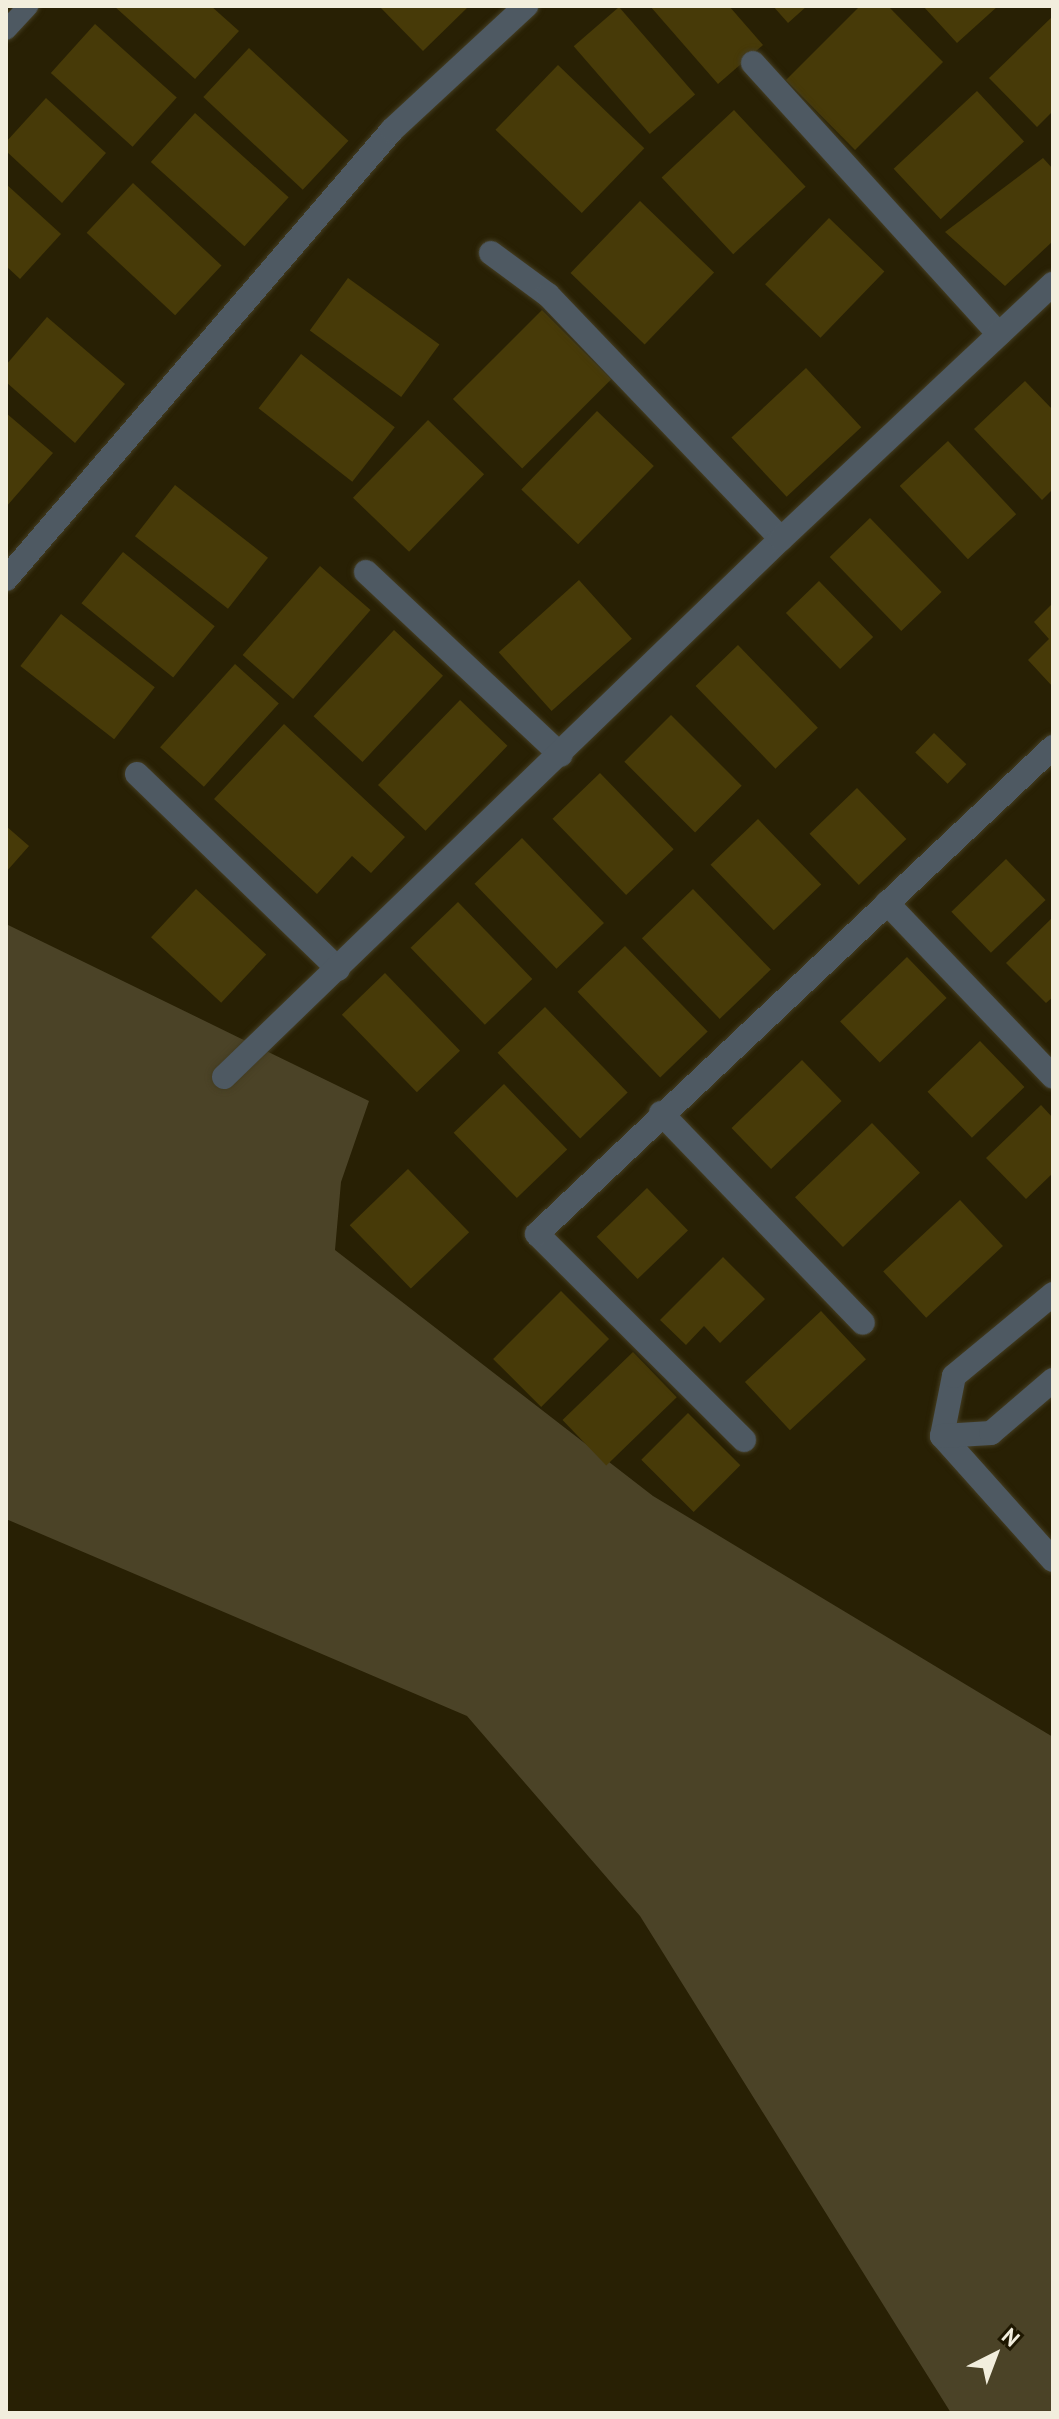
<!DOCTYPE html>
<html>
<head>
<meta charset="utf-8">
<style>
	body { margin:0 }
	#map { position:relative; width:1059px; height:2419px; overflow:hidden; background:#282004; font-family:"PT Sans",sans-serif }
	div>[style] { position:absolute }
	.green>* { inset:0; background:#4b4327 }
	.building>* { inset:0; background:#473a08; transform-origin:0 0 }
	.roads { filter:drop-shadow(0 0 2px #443d22) drop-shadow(0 0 2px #443d22) }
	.lane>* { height:20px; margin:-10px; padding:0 10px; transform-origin:10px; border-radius:10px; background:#4e5962 }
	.street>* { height:24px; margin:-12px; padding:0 12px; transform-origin:12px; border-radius:12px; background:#4e5962 }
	span { translate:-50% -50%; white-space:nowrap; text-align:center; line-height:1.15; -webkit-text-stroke:8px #1e1700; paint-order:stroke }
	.frame { position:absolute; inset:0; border:8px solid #f2eedd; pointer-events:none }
	.north { position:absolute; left:955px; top:2315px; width:80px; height:80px; -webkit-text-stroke:6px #1e1700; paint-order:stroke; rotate:42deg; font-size:22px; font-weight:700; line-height:32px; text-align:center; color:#f2eedd }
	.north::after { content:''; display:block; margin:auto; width:28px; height:36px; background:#f2eedd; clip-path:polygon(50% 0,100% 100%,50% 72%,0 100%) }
</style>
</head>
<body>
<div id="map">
	<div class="green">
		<div style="clip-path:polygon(6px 924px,369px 1101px,341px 1182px,335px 1250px,653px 1496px,1053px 1737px,1053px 2413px,951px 2413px,640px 1916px,467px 1716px,6px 1519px)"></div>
	</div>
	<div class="building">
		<div style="clip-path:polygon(114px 6px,211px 6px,239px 31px,195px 79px)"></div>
		<div style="clip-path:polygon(379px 6px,469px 6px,423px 51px)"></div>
		<div style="clip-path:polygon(650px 6px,729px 6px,763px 45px,718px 84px)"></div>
		<div style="clip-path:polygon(773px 6px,807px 6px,788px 23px)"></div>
		<div style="clip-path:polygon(860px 6px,888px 6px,943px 62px,855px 150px,786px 80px)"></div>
		<div style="clip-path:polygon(923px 6px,998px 6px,957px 43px)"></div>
		<div style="left:619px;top:7px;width:116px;height:60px;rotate:49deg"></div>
		<div style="clip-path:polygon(1053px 16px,1053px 111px,1037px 127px,989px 78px)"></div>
		<div style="left:95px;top:24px;width:110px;height:66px;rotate:42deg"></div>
		<div style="left:249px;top:48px;width:136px;height:67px;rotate:43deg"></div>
		<div style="left:558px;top:65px;width:120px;height:90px;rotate:44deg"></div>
		<div style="left:977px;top:91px;width:69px;height:114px;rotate:47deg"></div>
		<div style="clip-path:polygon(46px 98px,106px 153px,62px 203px,6px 151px,6px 142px)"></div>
		<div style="left:734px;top:110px;width:105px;height:99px;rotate:47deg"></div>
		<div style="left:195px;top:113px;width:126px;height:66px;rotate:42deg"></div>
		<div style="clip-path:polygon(1043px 158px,1053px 169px,1053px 241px,1005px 286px,945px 232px)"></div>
		<div style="left:133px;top:183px;width:121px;height:68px;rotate:43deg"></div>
		<div style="clip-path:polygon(6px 184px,61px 234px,20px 279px,6px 266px)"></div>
		<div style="left:640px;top:201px;width:103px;height:100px;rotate:44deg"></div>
		<div style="left:829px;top:218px;width:77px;height:92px;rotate:44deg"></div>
		<div style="left:348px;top:278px;width:113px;height:65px;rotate:36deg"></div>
		<div style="left:542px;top:310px;width:98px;height:126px;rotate:45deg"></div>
		<div style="clip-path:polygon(47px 317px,125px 384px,75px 443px,6px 382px,6px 365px)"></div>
		<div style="left:301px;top:354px;width:119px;height:69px;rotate:38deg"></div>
		<div style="left:806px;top:368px;width:81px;height:102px;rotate:47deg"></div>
		<div style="clip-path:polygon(1025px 381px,1053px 410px,1053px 489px,1042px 500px,974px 429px)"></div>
		<div style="left:597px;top:411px;width:79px;height:109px;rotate:44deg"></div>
		<div style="clip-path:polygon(6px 413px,53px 453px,6px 507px)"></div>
		<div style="left:428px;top:420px;width:78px;height:108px;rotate:44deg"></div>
		<div style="left:948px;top:441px;width:100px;height:66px;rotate:47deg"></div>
		<div style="left:175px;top:485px;width:118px;height:65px;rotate:38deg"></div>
		<div style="left:870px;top:518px;width:103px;height:56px;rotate:46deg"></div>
		<div style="left:123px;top:552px;width:118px;height:66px;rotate:39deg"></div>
		<div style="left:320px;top:566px;width:67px;height:118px;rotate:41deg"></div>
		<div style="left:579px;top:580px;width:79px;height:108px;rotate:48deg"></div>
		<div style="left:819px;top:581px;width:78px;height:46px;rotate:46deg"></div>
		<div style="clip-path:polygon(1053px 603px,1053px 687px,1028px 660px,1049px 639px,1034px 622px)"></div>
		<div style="left:61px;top:614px;width:119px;height:66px;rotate:38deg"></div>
		<div style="left:394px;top:630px;width:67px;height:118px;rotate:43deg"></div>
		<div style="left:738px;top:645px;width:115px;height:59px;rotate:46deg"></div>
		<div style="left:235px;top:664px;width:59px;height:112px;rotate:42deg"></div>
		<div style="left:460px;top:700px;width:66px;height:118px;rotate:44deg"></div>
		<div style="left:671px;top:715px;width:100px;height:66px;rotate:45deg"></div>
		<div style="clip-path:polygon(284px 724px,405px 837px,371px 873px,352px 856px,317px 894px,214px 799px)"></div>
		<div style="left:934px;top:733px;width:45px;height:27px;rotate:44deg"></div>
		<div style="left:600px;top:773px;width:106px;height:66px;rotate:46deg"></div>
		<div style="left:857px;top:788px;width:71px;height:66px;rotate:46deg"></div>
		<div style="left:758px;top:819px;width:91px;height:66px;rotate:46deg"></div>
		<div style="clip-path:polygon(6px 826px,29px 846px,6px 872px)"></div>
		<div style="left:522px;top:838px;width:118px;height:66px;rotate:46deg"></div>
		<div style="left:1006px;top:859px;width:57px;height:76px;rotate:46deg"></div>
		<div style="left:196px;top:889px;width:96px;height:66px;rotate:43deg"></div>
		<div style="left:693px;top:889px;width:112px;height:71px;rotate:46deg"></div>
		<div style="left:458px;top:902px;width:107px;height:66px;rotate:46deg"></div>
		<div style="clip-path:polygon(1053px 917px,1053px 997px,1046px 1003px,1006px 963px)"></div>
		<div style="left:625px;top:946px;width:119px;height:66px;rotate:46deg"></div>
		<div style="left:907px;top:957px;width:57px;height:93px;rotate:46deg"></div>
		<div style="left:385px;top:973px;width:108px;height:60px;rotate:46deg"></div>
		<div style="left:545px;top:1007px;width:119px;height:66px;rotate:46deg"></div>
		<div style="left:980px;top:1041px;width:64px;height:73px;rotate:46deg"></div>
		<div style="left:802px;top:1060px;width:57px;height:98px;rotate:46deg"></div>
		<div style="left:504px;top:1084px;width:91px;height:70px;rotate:46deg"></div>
		<div style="clip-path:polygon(1041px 1105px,1053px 1118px,1053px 1173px,1026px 1199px,986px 1158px)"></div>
		<div style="left:872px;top:1123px;width:69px;height:107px;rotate:46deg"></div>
		<div style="left:408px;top:1169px;width:88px;height:81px;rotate:46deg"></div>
		<div style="left:647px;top:1188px;width:59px;height:70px;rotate:46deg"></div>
		<div style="left:960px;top:1200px;width:63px;height:105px;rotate:47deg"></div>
		<div style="clip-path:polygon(723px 1257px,765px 1299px,720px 1343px,704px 1326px,686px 1345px,660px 1320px)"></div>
		<div style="left:561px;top:1291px;width:68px;height:96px;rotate:45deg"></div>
		<div style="left:821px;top:1311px;width:66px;height:104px;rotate:47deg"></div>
		<div style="left:633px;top:1352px;width:63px;height:98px;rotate:46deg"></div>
		<div style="left:688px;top:1413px;width:74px;height:66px;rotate:45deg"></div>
	</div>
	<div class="roads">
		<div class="lane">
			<div style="left:6px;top:30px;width:33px;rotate:-47deg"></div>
		</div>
		<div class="street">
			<div style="left:753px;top:63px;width:366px;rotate:47.8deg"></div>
			<div style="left:491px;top:253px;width:71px;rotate:36.4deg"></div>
			<div style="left:548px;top:295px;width:337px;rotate:46.3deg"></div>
			<div style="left:366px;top:572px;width:267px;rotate:43.2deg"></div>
			<div style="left:6px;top:579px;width:592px;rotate:-49.31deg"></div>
			<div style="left:392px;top:130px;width:183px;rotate:-42.8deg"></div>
			<div style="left:137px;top:774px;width:280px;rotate:44.1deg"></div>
			<div style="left:887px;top:903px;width:240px;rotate:46.3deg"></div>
			<div style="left:224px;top:1077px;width:774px;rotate:-44.01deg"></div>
			<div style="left:781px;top:539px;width:373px;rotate:-43.2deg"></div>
			<div style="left:661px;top:1113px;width:291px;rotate:46.1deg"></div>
			<div style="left:942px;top:1436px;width:61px;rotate:-78.7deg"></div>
			<div style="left:954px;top:1376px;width:129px;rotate:-39.6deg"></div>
			<div style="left:942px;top:1436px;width:166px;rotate:48.2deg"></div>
			<div style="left:942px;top:1436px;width:49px;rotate:-3.5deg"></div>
			<div style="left:991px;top:1433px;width:82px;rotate:-40.5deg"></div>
			<div style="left:744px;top:1440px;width:292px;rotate:-135.1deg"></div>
			<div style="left:537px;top:1234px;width:710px;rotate:-43.34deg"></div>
		</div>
	</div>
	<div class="frame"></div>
	<div class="north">N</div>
</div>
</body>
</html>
